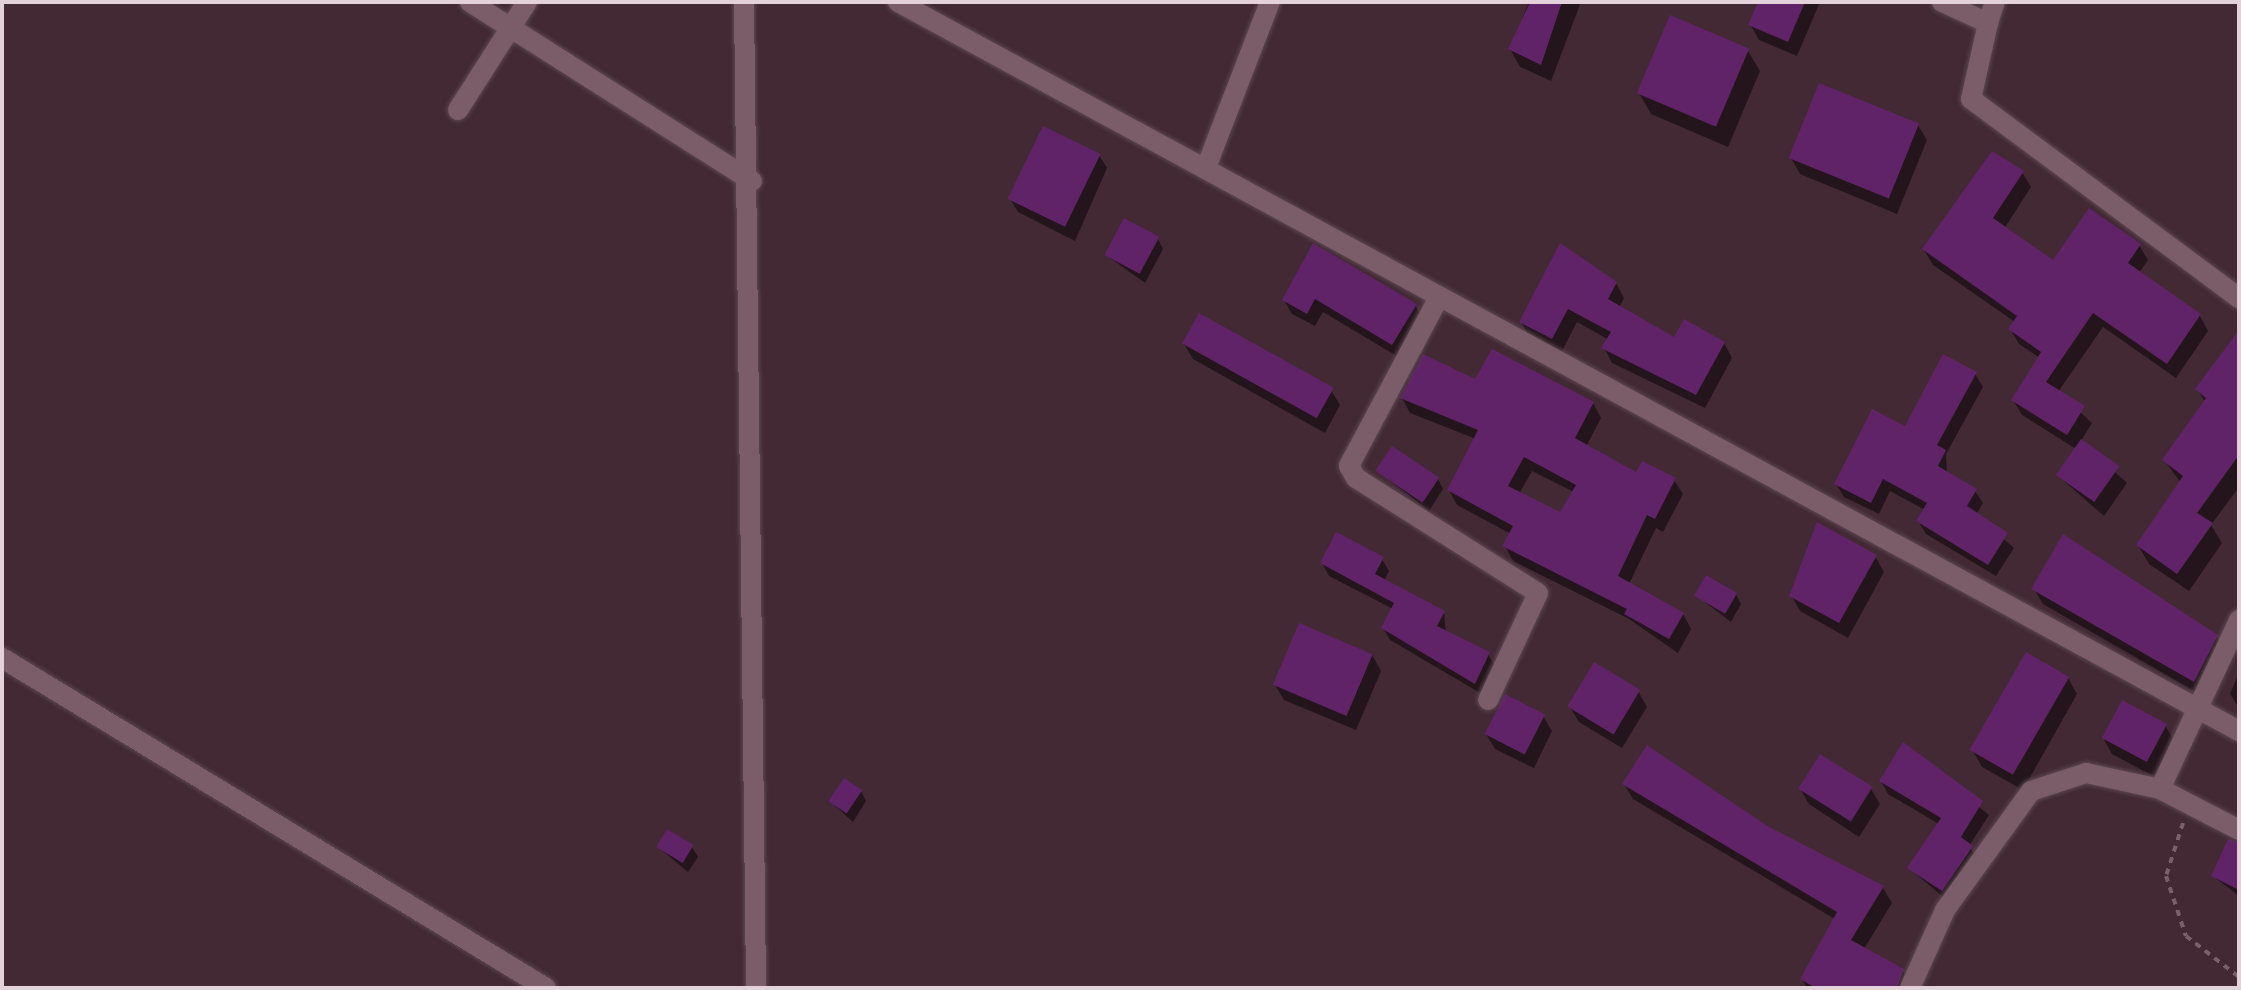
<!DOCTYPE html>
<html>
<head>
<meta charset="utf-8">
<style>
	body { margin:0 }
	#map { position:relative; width:2241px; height:990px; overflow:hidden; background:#422934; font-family:"Playfair Display",serif }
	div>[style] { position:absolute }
	.shadow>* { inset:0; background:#0007 }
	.building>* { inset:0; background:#612368; transform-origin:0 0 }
	.path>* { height:4px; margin-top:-2px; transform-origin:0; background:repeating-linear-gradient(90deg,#78616b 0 6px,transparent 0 12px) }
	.roads { filter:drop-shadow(0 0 2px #5c4751) drop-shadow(0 0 2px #5c4751) }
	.minor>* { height:20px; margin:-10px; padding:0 10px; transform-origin:10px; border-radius:10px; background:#7a5d69 }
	span { translate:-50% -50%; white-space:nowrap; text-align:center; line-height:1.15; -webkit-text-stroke:8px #371f2a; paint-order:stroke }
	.frame { position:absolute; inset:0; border:4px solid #e3d2d9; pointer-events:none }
</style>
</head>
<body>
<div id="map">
	<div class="shadow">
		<div style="clip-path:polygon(1529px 2px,1581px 2px,1551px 81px,1520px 67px,1510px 49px)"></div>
		<div style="clip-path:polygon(1760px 2px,1820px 2px,1797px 56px,1759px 40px,1750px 24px)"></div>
		<div style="clip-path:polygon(1748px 51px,1760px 71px,1728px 147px,1651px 114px,1639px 93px)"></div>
		<div style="clip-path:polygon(1918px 125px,1927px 140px,1897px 214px,1800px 174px,1791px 158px)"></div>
		<div style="clip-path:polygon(1099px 155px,1107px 168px,1075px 241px,1018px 212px,1010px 199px)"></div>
		<div style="clip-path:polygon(2022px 172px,2031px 187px,2004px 229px,2054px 263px,2139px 245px,2148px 260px,2139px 273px,2200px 316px,2208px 331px,2176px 378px,2103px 327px,2058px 392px,2092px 423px,2081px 441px,2127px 483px,2104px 516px,2057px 475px,2076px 449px,2022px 415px,2013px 400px,2040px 358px,2019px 344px,2010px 329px,2015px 322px,1933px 265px,1924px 250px)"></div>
		<div style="clip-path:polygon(1158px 239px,1163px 249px,1145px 283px,1106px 255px)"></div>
		<div style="clip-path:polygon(1314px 246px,1415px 305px,1423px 319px,1400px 358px,1323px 312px,1315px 326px,1292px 314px,1284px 300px)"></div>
		<div style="clip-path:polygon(1616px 283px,1624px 298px,1619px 308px,1674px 340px,1724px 343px,1732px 358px,1705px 408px,1612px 363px,1604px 348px,1609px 340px,1577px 322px,1561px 353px,1529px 336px,1521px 322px)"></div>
		<div style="clip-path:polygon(2239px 333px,2239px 487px,2211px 525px,2222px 543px,2189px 591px,2149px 564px,2138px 545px,2181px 483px,2164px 460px,2206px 403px,2197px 389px)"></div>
		<div style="clip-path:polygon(1184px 344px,1331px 390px,1340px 405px,1325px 433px,1193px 359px)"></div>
		<div style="clip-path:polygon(1975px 374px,1983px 387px,1946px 454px,1947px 474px,1975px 491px,1983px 503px,1976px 515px,2014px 548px,1996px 576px,1926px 534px,1918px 521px,1925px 510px,1890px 491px,1879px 514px,1844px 497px,1836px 484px)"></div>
		<div style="clip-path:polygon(evenodd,1476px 382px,1593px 403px,1601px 418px,1586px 447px,1637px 475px,1674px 480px,1683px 494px,1663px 532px,1656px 528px,1629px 584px,1683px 614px,1691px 629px,1678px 653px,1629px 619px,1513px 561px,1505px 546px,1511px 534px,1457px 505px,1449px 490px,1476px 439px,1410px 413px,1402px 398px,1476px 382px,1532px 471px,1574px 492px,1561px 515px,1519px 494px,1532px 471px)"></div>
		<div style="clip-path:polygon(1378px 471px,1438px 479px,1443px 489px,1429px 511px)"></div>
		<div style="clip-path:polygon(1875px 556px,1884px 572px,1848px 638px,1800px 611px,1791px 595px)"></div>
		<div style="clip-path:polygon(1382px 559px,1389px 571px,1384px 581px,1444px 613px,1446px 633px,1488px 654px,1495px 666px,1482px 694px,1390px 640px,1383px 628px,1393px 609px,1329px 576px,1322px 563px)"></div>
		<div style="clip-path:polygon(2034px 589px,2216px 636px,2225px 652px,2203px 696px,2043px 604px)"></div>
		<div style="clip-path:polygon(1736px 594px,1741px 604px,1731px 622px,1697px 596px)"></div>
		<div style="clip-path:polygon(1372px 655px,1381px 671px,1356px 730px,1284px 700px,1275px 685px)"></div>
		<div style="clip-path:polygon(2239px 673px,2239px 708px,2230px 694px)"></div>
		<div style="clip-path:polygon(2068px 678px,2077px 694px,2023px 790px,1982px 767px,1973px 751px)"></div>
		<div style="clip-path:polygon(1638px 691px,1647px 707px,1622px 748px,1579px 722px,1570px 707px)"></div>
		<div style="clip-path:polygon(1543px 716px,1552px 731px,1534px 768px,1495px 749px,1486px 734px)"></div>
		<div style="clip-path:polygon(2165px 725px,2174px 741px,2155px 777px,2112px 754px,2103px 738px)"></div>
		<div style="clip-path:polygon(1903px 745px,1989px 815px,1969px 846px,1978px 859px,1949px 902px,1909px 868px,1939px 824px,1888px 794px,1881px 781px)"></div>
		<div style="clip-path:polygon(1821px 757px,1871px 789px,1880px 804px,1859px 837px,1809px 804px,1800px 789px)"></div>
		<div style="clip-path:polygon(1624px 784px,1768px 828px,1883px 888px,1892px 903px,1864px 949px,1903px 971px,1911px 988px,1807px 988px,1802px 979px,1835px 919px,1633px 799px)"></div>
		<div style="clip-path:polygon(861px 791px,866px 801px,853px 822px,831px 802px)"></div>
		<div style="clip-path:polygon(658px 847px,692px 847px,698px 857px,688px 872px)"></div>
		<div style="clip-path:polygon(2239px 847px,2239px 896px,2213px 876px)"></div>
	</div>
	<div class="building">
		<div style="clip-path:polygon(1530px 2px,1562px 2px,1541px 65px,1508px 49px)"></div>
		<div style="clip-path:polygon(1758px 2px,1805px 2px,1788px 42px,1748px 25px)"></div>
		<div style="left:1670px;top:15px;width:86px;height:85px;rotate:23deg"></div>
		<div style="left:1819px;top:83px;width:108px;height:81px;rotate:22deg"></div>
		<div style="left:1043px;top:126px;width:64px;height:81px;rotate:26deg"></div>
		<div style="clip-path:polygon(1992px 151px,2024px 171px,1993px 218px,2053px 260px,2089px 208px,2141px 244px,2128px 263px,2201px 314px,2167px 364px,2093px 313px,2046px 382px,2085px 406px,2067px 435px,2011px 400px,2041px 352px,2008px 329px,2017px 316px,1922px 249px)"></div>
		<div style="left:1124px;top:218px;width:40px;height:42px;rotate:28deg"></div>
		<div style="clip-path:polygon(1313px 243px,1417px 304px,1392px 345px,1315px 299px,1307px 314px,1282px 300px)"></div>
		<div style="clip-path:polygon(1560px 243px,1617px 282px,1608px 299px,1674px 337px,1684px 319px,1725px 342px,1696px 395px,1601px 348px,1611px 332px,1568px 309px,1552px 339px,1519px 322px)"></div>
		<div style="left:1199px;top:313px;width:154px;height:35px;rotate:29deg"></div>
		<div style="clip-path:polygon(2239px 330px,2239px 455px,2197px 513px,2213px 523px,2177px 574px,2136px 545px,2183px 476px,2162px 460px,2206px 398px,2195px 389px)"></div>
		<div style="clip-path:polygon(evenodd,1492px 349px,1594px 402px,1575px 438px,1636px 472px,1642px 461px,1676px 478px,1655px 519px,1647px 515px,1618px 576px,1684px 613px,1669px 639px,1624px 614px,1627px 609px,1502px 546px,1513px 526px,1447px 490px,1478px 430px,1400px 398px,1423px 354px,1475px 379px,1492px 349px,1524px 457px,1576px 485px,1560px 512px,1508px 486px,1524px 457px)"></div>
		<div style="clip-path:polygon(1943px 354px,1977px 372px,1937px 445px,1946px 450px,1938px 466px,1977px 489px,1967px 506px,2008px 533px,1988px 565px,1916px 521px,1927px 503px,1883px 479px,1871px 503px,1834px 484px,1872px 409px,1905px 426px)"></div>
		<div style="left:2081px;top:439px;width:47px;height:44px;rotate:35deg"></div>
		<div style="left:1392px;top:446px;width:57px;height:30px;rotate:34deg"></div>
		<div style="clip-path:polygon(1817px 522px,1877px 555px,1839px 623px,1789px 596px)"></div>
		<div style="clip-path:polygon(1336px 532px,1384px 557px,1375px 574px,1445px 611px,1437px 626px,1490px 652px,1475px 684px,1381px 628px,1394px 603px,1320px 563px)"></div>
		<div style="clip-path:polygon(2063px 534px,2218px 635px,2194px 682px,2031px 589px)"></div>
		<div style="left:1706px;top:575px;width:36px;height:24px;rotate:30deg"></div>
		<div style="left:1299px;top:623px;width:80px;height:67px;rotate:23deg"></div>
		<div style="left:2026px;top:652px;width:50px;height:113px;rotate:30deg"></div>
		<div style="left:1594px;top:662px;width:54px;height:52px;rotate:31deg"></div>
		<div style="left:1505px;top:694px;width:45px;height:45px;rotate:27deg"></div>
		<div style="left:2122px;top:700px;width:51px;height:43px;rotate:28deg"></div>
		<div style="clip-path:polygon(1903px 742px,1983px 801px,1961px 837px,1973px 846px,1942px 891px,1907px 868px,1941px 818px,1879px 781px)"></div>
		<div style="clip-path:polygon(1647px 745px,1769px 827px,1884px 886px,1851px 940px,1904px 969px,1897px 988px,1816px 988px,1800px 979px,1837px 912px,1622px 784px)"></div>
		<div style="left:1820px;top:754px;width:62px;height:41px;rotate:32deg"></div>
		<div style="left:844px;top:778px;width:22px;height:28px;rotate:34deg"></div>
		<div style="left:667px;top:829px;width:31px;height:21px;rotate:31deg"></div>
		<div style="clip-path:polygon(2228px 839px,2239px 843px,2239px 890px,2211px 876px)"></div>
	</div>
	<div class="path">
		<div style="left:2183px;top:823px;width:56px;rotate:107.8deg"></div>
		<div style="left:2166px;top:876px;width:63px;rotate:71.6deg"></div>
		<div style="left:2186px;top:936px;width:67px;rotate:37.7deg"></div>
	</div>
	<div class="roads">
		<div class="minor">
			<div style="left:470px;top:2px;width:334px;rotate:32.4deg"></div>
			<div style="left:744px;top:2px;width:986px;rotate:89.3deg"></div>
			<div style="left:898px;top:2px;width:1526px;rotate:28.53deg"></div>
			<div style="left:1942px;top:2px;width:51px;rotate:24.5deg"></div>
			<div style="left:1988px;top:23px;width:78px;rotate:102.6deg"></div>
			<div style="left:1971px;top:99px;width:334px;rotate:36.6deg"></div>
			<div style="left:1988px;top:23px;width:22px;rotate:-72deg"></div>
			<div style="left:458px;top:110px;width:128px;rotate:-57.4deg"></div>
			<div style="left:1207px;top:165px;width:175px;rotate:-68.9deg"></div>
			<div style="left:1438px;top:299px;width:189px;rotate:118.1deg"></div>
			<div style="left:1349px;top:466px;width:14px;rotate:60deg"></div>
			<div style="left:1356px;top:478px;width:215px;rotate:32.3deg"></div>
			<div style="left:1538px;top:593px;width:118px;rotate:115deg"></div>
			<div style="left:2px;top:658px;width:636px;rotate:31.24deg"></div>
			<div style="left:2160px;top:789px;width:187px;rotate:-64.9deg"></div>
			<div style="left:1910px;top:988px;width:85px;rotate:-65.8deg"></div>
			<div style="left:1945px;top:910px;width:147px;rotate:-54.1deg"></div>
			<div style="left:2031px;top:791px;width:58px;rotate:-18.1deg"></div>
			<div style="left:2086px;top:773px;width:76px;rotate:12.2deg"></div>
			<div style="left:2160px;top:789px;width:89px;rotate:27.4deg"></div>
		</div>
	</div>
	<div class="frame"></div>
</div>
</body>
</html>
